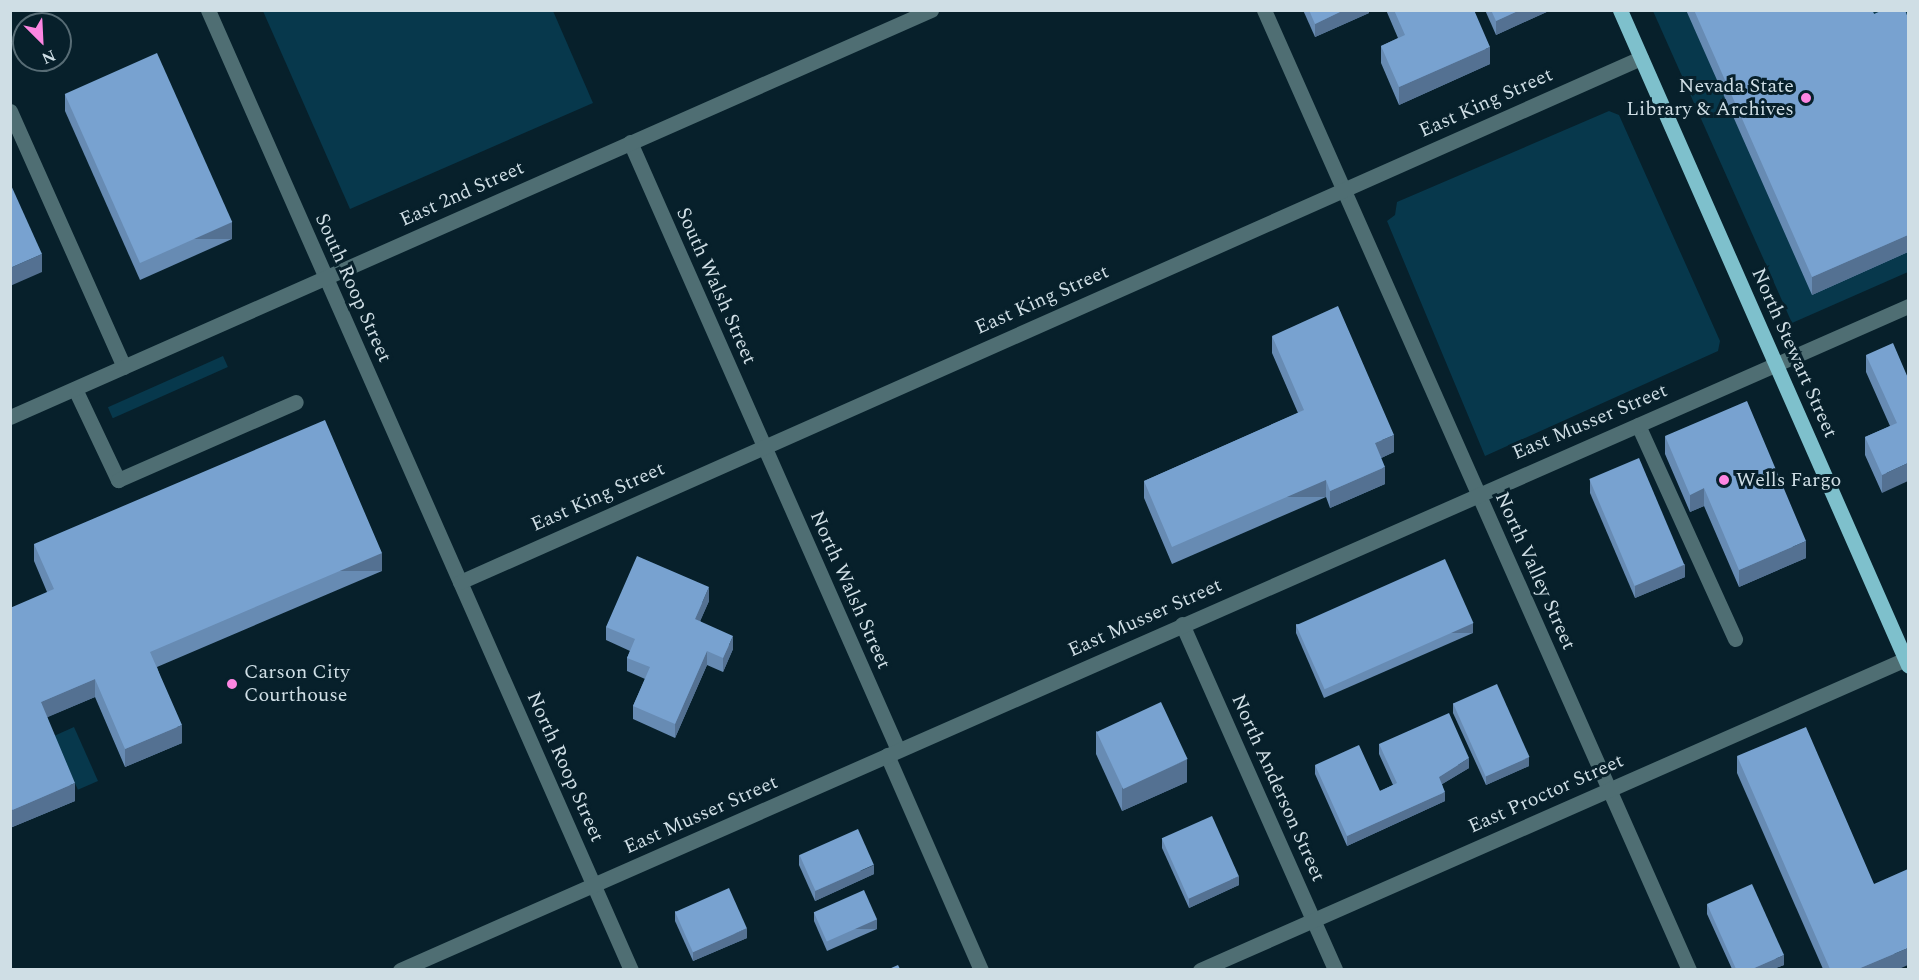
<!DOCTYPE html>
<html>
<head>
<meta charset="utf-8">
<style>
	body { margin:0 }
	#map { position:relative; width:1919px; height:980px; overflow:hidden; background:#07202b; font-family:Spectral,serif }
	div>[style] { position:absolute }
	.green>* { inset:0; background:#07384c; transform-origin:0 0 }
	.minor>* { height:15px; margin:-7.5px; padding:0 7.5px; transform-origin:7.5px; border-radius:7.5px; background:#4f6e73 }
	.major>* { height:15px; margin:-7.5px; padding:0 7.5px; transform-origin:7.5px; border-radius:7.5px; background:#7ec0cc }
	.wall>* { inset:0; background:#678bb3 }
	.shaded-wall>* { inset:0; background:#547192; transform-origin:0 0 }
	.building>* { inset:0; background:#78a2d0; transform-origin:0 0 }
	.dots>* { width:16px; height:16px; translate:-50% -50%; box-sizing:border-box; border:3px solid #07202b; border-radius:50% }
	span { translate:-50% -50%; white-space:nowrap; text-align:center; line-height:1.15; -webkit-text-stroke:6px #07202b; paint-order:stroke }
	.poi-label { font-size:20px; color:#cfdee5 }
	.right { translate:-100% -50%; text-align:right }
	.left { translate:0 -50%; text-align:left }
	.street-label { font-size:20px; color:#cfdee5 }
	.frame { position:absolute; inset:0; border:12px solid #cfdee5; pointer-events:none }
	.north { position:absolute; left:12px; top:12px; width:60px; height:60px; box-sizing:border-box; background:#07202b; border:2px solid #576c75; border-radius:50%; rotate:156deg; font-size:16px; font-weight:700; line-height:24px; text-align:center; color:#cfdee5 }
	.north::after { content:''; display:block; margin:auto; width:21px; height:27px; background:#fd86e2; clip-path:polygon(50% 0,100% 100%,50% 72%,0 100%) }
</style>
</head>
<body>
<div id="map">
	<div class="green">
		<div style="clip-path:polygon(263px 11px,553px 11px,593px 103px,350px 209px)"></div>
		<div style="clip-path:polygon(1653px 11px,1908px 11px,1908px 272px,1792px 323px)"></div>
		<div style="clip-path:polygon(1609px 111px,1619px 115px,1720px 341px,1718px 351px,1485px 456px,1387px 221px,1395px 215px,1397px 202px)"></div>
		<div style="left:223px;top:356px;width:12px;height:126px;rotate:66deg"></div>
		<div style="left:74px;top:727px;width:59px;height:22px;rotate:66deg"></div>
	</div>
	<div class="minor">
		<div style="left:208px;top:10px;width:1049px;rotate:66.22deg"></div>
		<div style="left:1264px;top:10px;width:1050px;rotate:66.12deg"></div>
		<div style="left:10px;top:111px;width:280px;rotate:66deg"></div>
		<div style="left:630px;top:142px;width:664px;rotate:66.21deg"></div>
		<div style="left:75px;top:389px;width:101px;rotate:64.7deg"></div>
		<div style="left:118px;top:480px;width:194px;rotate:-23.7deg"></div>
		<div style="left:10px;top:417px;width:1007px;rotate:-23.84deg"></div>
		<div style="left:1638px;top:425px;width:235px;rotate:65.6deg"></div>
		<div style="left:460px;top:582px;width:1292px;rotate:-23.93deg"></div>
		<div style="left:1182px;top:624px;width:378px;rotate:66.1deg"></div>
		<div style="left:887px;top:755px;width:235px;rotate:66.4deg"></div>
		<div style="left:400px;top:970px;width:1648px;rotate:-23.76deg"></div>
		<div style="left:1200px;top:970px;width:774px;rotate:-23.78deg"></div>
	</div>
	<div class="major">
		<div style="left:1620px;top:10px;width:716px;rotate:66.27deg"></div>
	</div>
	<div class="wall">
		<div style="clip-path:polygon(1303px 10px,1369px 10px,1369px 13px,1315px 37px)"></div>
		<div style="clip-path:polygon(1386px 10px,1474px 10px,1490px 64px,1399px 105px,1381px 63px,1381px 46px,1398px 38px)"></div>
		<div style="clip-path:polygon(1485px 10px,1551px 10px,1496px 35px)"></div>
		<div style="clip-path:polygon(1686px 10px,1872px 10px,1874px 14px,1908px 18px,1908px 252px,1812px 295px)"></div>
		<div style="clip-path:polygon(65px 94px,232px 239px,140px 280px,65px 111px)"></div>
		<div style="clip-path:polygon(1272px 336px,1394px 452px,1381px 458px,1385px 484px,1330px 508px,1326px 497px,1172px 564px,1144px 498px,1144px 481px,1298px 413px,1272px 353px)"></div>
		<div style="clip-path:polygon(1866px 355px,1908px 378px,1882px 493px,1865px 455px,1865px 437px,1890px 426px,1866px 372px)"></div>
		<div style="clip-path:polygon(1665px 436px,1806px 558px,1739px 587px,1704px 506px,1690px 512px,1665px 454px)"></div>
		<div style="clip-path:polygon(1590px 480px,1685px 577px,1635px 598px,1590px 493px)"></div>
		<div style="clip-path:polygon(34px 544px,382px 571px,157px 667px,182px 743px,125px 767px,95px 697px,47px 717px,75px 801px,10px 828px,47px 592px,34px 561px)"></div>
		<div style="clip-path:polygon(709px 601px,700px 621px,733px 649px,723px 672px,707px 665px,675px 738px,633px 719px,633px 706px,645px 679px,627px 671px,627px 658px,630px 651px,606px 640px,606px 627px)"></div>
		<div style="clip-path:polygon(1296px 624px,1473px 633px,1324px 698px,1296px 633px)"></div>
		<div style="clip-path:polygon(1453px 703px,1529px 766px,1486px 785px,1453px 713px)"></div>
		<div style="clip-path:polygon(1096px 731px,1187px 782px,1122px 811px,1096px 754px)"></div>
		<div style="clip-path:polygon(1379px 744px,1469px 768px,1442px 784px,1445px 801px,1347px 846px,1315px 774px,1315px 765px,1380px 791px,1393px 785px,1379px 754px)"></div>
		<div style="clip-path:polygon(1737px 756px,1874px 884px,1899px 969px,1823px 969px,1737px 773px)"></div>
		<div style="clip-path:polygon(1162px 838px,1239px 885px,1189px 908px,1162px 848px)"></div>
		<div style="clip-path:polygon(799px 855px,874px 874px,815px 901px,799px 865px)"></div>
		<div style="clip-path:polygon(1707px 904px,1784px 965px,1773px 969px,1732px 969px,1707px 914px)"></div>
		<div style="clip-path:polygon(675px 911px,747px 938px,693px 961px,675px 921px)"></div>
		<div style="clip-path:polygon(814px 912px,877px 929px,827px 951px,814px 921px)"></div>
	</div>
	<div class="shaded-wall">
		<div style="clip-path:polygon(1344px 10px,1369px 10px,1369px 13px,1315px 37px,1315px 24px)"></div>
		<div style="clip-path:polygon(1520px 10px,1551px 10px,1496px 35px,1496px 21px)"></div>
		<div style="clip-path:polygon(1490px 47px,1490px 64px,1399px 105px,1399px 87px)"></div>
		<div style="left:232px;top:222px;width:17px;height:101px;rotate:90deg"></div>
		<div style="clip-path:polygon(1908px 235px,1908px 252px,1812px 295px,1812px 277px)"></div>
		<div style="clip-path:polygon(42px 254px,42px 272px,10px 286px,10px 268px)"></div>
		<div style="clip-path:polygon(1394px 435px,1394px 452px,1375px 461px,1375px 443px)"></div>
		<div style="clip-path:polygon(1908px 463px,1908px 481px,1882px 493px,1882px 475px)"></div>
		<div style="clip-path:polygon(1385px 467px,1385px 484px,1330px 508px,1330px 491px)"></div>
		<div style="left:1326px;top:480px;width:17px;height:168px;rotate:90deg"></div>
		<div style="clip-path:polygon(1704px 488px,1704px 506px,1690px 512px,1690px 495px)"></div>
		<div style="clip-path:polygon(1806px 541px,1806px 558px,1739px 587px,1739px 570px)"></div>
		<div style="left:382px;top:553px;width:18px;height:252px;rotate:90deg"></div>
		<div style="clip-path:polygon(1685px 564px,1685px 577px,1635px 598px,1635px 585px)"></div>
		<div style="clip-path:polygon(709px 587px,709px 601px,695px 633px,695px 619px)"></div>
		<div style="left:1473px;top:623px;width:10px;height:163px;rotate:90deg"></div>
		<div style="clip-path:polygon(733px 636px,733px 649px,723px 672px,723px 658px)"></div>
		<div style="clip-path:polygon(707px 651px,707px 665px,675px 738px,675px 724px)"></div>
		<div style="clip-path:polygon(95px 679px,95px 697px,41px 720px,41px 702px)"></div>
		<div style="clip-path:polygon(182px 725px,182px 743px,125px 767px,125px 749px)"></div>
		<div style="clip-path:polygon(1529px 757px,1529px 766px,1486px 785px,1486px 776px)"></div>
		<div style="clip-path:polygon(1469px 758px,1469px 768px,1439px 786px,1439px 777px)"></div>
		<div style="clip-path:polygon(1187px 759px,1187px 782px,1122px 811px,1122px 788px)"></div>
		<div style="clip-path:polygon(75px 783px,75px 801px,10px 828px,10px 811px)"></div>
		<div style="clip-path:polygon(1445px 792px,1445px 801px,1347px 846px,1347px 836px)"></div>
		<div style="clip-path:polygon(874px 865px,874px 874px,815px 901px,815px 891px)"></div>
		<div style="clip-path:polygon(1239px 876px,1239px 885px,1189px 908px,1189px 898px)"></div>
		<div style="left:877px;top:919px;width:10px;height:55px;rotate:90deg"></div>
		<div style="clip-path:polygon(747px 928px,747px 938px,693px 961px,693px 952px)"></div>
		<div style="clip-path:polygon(1908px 948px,1908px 965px,1899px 969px,1858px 969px)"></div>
		<div style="clip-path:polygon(1784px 955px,1784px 965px,1773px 969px,1752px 969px)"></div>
	</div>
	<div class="building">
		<div style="clip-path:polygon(1309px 10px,1344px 10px,1315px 24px)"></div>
		<div style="clip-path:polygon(1394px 10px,1474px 10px,1490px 47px,1399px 87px,1381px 46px,1405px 35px)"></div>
		<div style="clip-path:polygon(1491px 10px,1520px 10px,1496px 21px)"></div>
		<div style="clip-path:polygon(1694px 10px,1872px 10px,1874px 14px,1883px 10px,1905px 10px,1908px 18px,1908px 235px,1812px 277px)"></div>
		<div style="left:157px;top:53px;width:185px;height:101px;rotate:66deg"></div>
		<div style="clip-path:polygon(10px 183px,42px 254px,10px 268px)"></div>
		<div style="clip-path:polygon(1338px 306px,1394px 435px,1375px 443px,1385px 467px,1330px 491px,1326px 480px,1172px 547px,1144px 481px,1304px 410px,1272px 336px)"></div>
		<div style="clip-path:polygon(1893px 343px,1908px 378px,1908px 463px,1882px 475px,1865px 437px,1897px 423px,1866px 355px)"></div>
		<div style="clip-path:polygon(1747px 401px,1806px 541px,1739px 570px,1704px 488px,1690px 495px,1665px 436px)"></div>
		<div style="clip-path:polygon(325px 420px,382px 553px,150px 652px,182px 725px,125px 749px,95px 679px,41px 702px,75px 783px,10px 811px,10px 608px,54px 589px,34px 544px)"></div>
		<div style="left:1639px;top:458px;width:116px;height:54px;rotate:67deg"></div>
		<div style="clip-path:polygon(637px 556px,709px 587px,695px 619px,733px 636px,723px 658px,707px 651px,675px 724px,633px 706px,650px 667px,627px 658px,635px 639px,606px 627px)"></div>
		<div style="left:1445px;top:559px;width:70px;height:163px;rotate:66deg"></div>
		<div style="left:1497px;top:684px;width:80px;height:48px;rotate:66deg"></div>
		<div style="left:1161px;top:702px;width:63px;height:71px;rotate:65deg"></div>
		<div style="clip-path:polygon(1449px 713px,1469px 758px,1439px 777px,1445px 792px,1347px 836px,1315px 765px,1359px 745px,1380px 791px,1397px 783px,1379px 744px)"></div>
		<div style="clip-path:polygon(1806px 727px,1874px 884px,1908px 869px,1908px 948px,1858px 969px,1830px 969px,1737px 756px)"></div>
		<div style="left:1212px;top:816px;width:66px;height:55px;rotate:66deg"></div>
		<div style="left:858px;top:829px;width:39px;height:64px;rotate:66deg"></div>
		<div style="clip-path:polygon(1752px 884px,1784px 955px,1752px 969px,1736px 969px,1707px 904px)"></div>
		<div style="left:729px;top:888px;width:44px;height:59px;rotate:66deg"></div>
		<div style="left:864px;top:890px;width:32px;height:55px;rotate:66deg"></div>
		<div style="clip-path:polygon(898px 965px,900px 969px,889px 969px)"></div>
	</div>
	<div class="dots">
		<div style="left:1806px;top:98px;background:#fd86e2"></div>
		<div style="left:1724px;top:480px;background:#fd86e2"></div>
		<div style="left:232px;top:684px;background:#fd86e2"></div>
	</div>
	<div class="poi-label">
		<span class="right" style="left:1794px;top:98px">Nevada State<br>Library &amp; Archives</span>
		<span class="left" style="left:1736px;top:480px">Wells Fargo</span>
		<span class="left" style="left:244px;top:684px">Carson City<br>Courthouse</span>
	</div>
	<div class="street-label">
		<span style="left:1486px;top:103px;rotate:-24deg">East King Street</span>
		<span style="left:462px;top:194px;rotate:-24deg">East 2nd Street</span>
		<span style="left:716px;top:286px;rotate:66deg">South Walsh Street</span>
		<span style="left:353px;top:288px;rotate:66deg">South Roop Street</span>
		<span style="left:1042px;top:300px;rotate:-24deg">East King Street</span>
		<span style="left:1794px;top:353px;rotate:66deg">North Stewart Street</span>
		<span style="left:1590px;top:422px;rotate:-23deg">East Musser Street</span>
		<span style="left:598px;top:497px;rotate:-24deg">East King Street</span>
		<span style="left:1535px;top:571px;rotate:66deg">North Valley Street</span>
		<span style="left:850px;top:590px;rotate:66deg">North Walsh Street</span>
		<span style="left:1145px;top:618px;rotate:-24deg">East Musser Street</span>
		<span style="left:565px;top:767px;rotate:66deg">North Roop Street</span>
		<span style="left:1278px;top:788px;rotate:66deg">North Anderson Street</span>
		<span style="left:1546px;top:794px;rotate:-24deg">East Proctor Street</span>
		<span style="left:701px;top:815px;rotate:-24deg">East Musser Street</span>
	</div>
	<div class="frame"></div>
	<div class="north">N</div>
</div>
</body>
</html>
